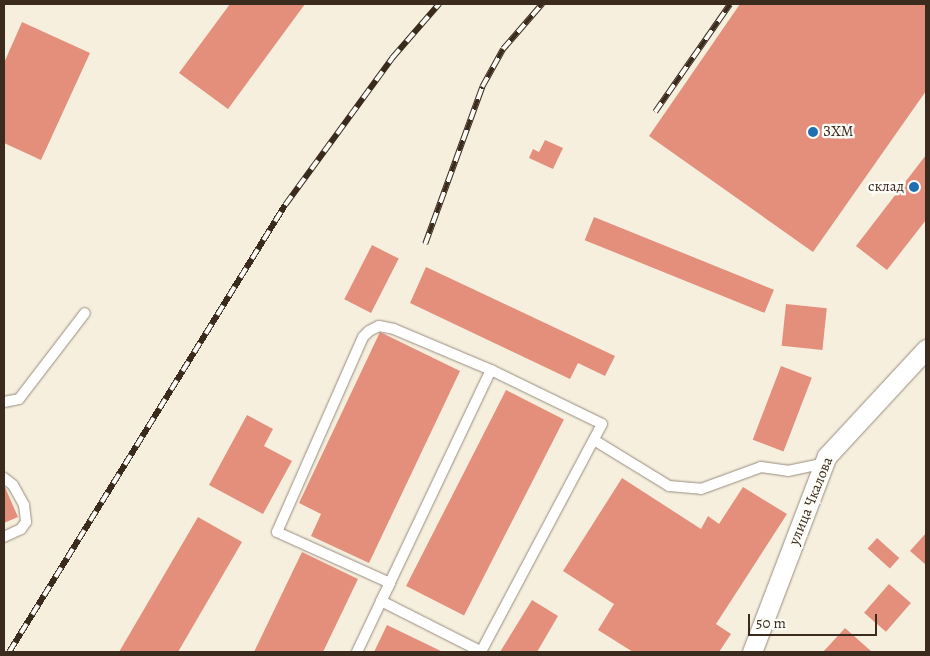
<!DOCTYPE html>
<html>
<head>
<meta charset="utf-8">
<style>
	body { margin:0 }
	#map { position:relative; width:930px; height:656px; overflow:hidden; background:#f6efde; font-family:Alegreya,serif }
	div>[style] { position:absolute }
	.building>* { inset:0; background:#e48f7c; transform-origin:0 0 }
	.roads { filter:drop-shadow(0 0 1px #988c7e) drop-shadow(0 0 1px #988c7e) }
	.lane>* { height:10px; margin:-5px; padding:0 5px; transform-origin:5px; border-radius:5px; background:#fff }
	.street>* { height:19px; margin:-9.5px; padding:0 9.5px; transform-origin:9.5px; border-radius:9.5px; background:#fff }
	.rail>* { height:5.5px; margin-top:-2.75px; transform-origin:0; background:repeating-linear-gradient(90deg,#fdfcf7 0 11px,#3b2a1e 0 22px); box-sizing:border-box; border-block:1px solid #3b2a1e }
	.dots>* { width:14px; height:14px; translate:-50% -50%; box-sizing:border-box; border:2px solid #fdfcf7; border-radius:50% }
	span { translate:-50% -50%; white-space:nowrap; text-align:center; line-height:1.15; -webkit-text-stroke:4.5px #fdfcf7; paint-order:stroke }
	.poi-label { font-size:15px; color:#3b2a1e }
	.left { translate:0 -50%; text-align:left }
	.right { translate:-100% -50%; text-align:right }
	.street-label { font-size:15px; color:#3b2a1e }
	.frame { position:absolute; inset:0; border:5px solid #3b2a1e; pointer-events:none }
	.scale { position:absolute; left:748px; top:614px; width:129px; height:22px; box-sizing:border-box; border:2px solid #3b2a1e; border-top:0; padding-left:6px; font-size:15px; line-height:18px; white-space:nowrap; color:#3b2a1e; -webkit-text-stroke:4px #fdfcf7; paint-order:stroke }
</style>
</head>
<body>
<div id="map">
	<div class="building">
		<div style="clip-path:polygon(230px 4px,305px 4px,228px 109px,179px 73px)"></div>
		<div style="clip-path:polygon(740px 4px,926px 4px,926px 91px,813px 252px,649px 136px)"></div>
		<div style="clip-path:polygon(22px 22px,90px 53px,41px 160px,4px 143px,4px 63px)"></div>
		<div style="clip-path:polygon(545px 140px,563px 148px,553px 169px,529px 158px,533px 149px,539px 152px)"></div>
		<div style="clip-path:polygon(926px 155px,926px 220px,887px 270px,856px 246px)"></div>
		<div style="left:594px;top:217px;width:194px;height:25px;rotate:22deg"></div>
		<div style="left:372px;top:245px;width:30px;height:61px;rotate:27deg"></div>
		<div style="clip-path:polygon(426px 267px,615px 356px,605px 376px,578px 363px,570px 379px,410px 303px)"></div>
		<div style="left:786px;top:304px;width:41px;height:42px;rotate:6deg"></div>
		<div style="clip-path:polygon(380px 332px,460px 371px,369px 563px,311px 536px,321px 514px,299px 503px)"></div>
		<div style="left:781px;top:366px;width:33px;height:79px;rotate:21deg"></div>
		<div style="left:506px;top:390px;width:65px;height:220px;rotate:27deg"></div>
		<div style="clip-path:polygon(247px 415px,273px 429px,264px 446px,292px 461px,263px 514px,209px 485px)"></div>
		<div style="clip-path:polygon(622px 478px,701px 529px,708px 516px,719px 524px,743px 487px,787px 514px,716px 624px,731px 634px,719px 652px,633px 652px,598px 630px,614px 604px,563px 571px)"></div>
		<div style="clip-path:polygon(4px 485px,18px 517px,4px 523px)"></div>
		<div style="clip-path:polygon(198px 517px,242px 542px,178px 652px,119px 652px)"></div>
		<div style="clip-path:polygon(926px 533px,926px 565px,910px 551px)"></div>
		<div style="left:877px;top:538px;width:30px;height:14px;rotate:42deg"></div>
		<div style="clip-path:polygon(302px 552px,358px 579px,323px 652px,254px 652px)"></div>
		<div style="left:889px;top:584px;width:29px;height:38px;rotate:41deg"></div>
		<div style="clip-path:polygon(532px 600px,558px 616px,537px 652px,500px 652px)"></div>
		<div style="clip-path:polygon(387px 625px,443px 652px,374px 652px)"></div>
		<div style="clip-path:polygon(845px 628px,872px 652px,823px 652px)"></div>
	</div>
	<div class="roads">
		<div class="lane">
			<div style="left:4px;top:402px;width:15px;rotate:-11deg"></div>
			<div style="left:19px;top:399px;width:108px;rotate:-52.5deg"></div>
			<div style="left:594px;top:440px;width:88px;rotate:31.5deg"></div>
			<div style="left:669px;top:486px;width:32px;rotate:5deg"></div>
			<div style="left:701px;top:489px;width:64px;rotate:-20.1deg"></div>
			<div style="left:761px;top:467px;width:27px;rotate:8deg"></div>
			<div style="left:788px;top:471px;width:38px;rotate:-12deg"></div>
			<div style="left:4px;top:478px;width:11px;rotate:38deg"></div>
			<div style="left:13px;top:485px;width:23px;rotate:61deg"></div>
			<div style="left:24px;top:505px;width:17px;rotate:83deg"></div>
			<div style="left:26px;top:522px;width:9px;rotate:126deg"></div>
			<div style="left:21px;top:529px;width:19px;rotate:155deg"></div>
			<div style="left:357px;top:652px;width:312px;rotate:-64.6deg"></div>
			<div style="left:491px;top:370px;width:123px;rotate:25.9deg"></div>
			<div style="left:602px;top:424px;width:258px;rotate:118deg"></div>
			<div style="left:482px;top:652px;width:113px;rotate:-153.2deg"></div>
			<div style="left:381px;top:601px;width:20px;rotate:-63deg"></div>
			<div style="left:390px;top:583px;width:124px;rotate:-155.7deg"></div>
			<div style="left:277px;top:532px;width:213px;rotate:-66.2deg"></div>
			<div style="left:363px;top:337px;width:8px;rotate:-45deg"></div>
			<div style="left:369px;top:331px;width:11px;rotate:-27deg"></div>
			<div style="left:379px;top:326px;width:15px;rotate:11deg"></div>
			<div style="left:394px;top:329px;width:105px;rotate:22.9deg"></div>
		</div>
		<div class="street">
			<div style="left:752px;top:652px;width:210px;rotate:-69.1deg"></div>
			<div style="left:827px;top:456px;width:146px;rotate:-47.2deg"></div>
		</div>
	</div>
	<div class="rail">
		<div style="left:655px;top:112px;width:131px;rotate:-55.2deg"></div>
		<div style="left:425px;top:244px;width:167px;rotate:-70deg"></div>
		<div style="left:482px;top:87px;width:43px;rotate:-61.1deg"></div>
		<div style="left:503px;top:49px;width:60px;rotate:-49.1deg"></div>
		<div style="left:9px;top:652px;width:525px;rotate:-58.31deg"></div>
		<div style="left:285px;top:205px;width:182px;rotate:-53.9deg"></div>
		<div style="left:392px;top:58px;width:72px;rotate:-49deg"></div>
	</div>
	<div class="dots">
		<div style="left:813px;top:132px;background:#1f6fb2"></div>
		<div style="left:914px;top:187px;background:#1f6fb2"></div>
	</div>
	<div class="poi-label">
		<span class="left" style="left:823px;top:132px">ЗХМ</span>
		<span class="right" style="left:904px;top:187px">склад</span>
	</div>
	<div class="street-label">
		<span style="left:811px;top:501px;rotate:-68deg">улица Чкалова</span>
	</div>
	<div class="frame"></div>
	<div class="scale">50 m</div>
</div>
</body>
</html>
